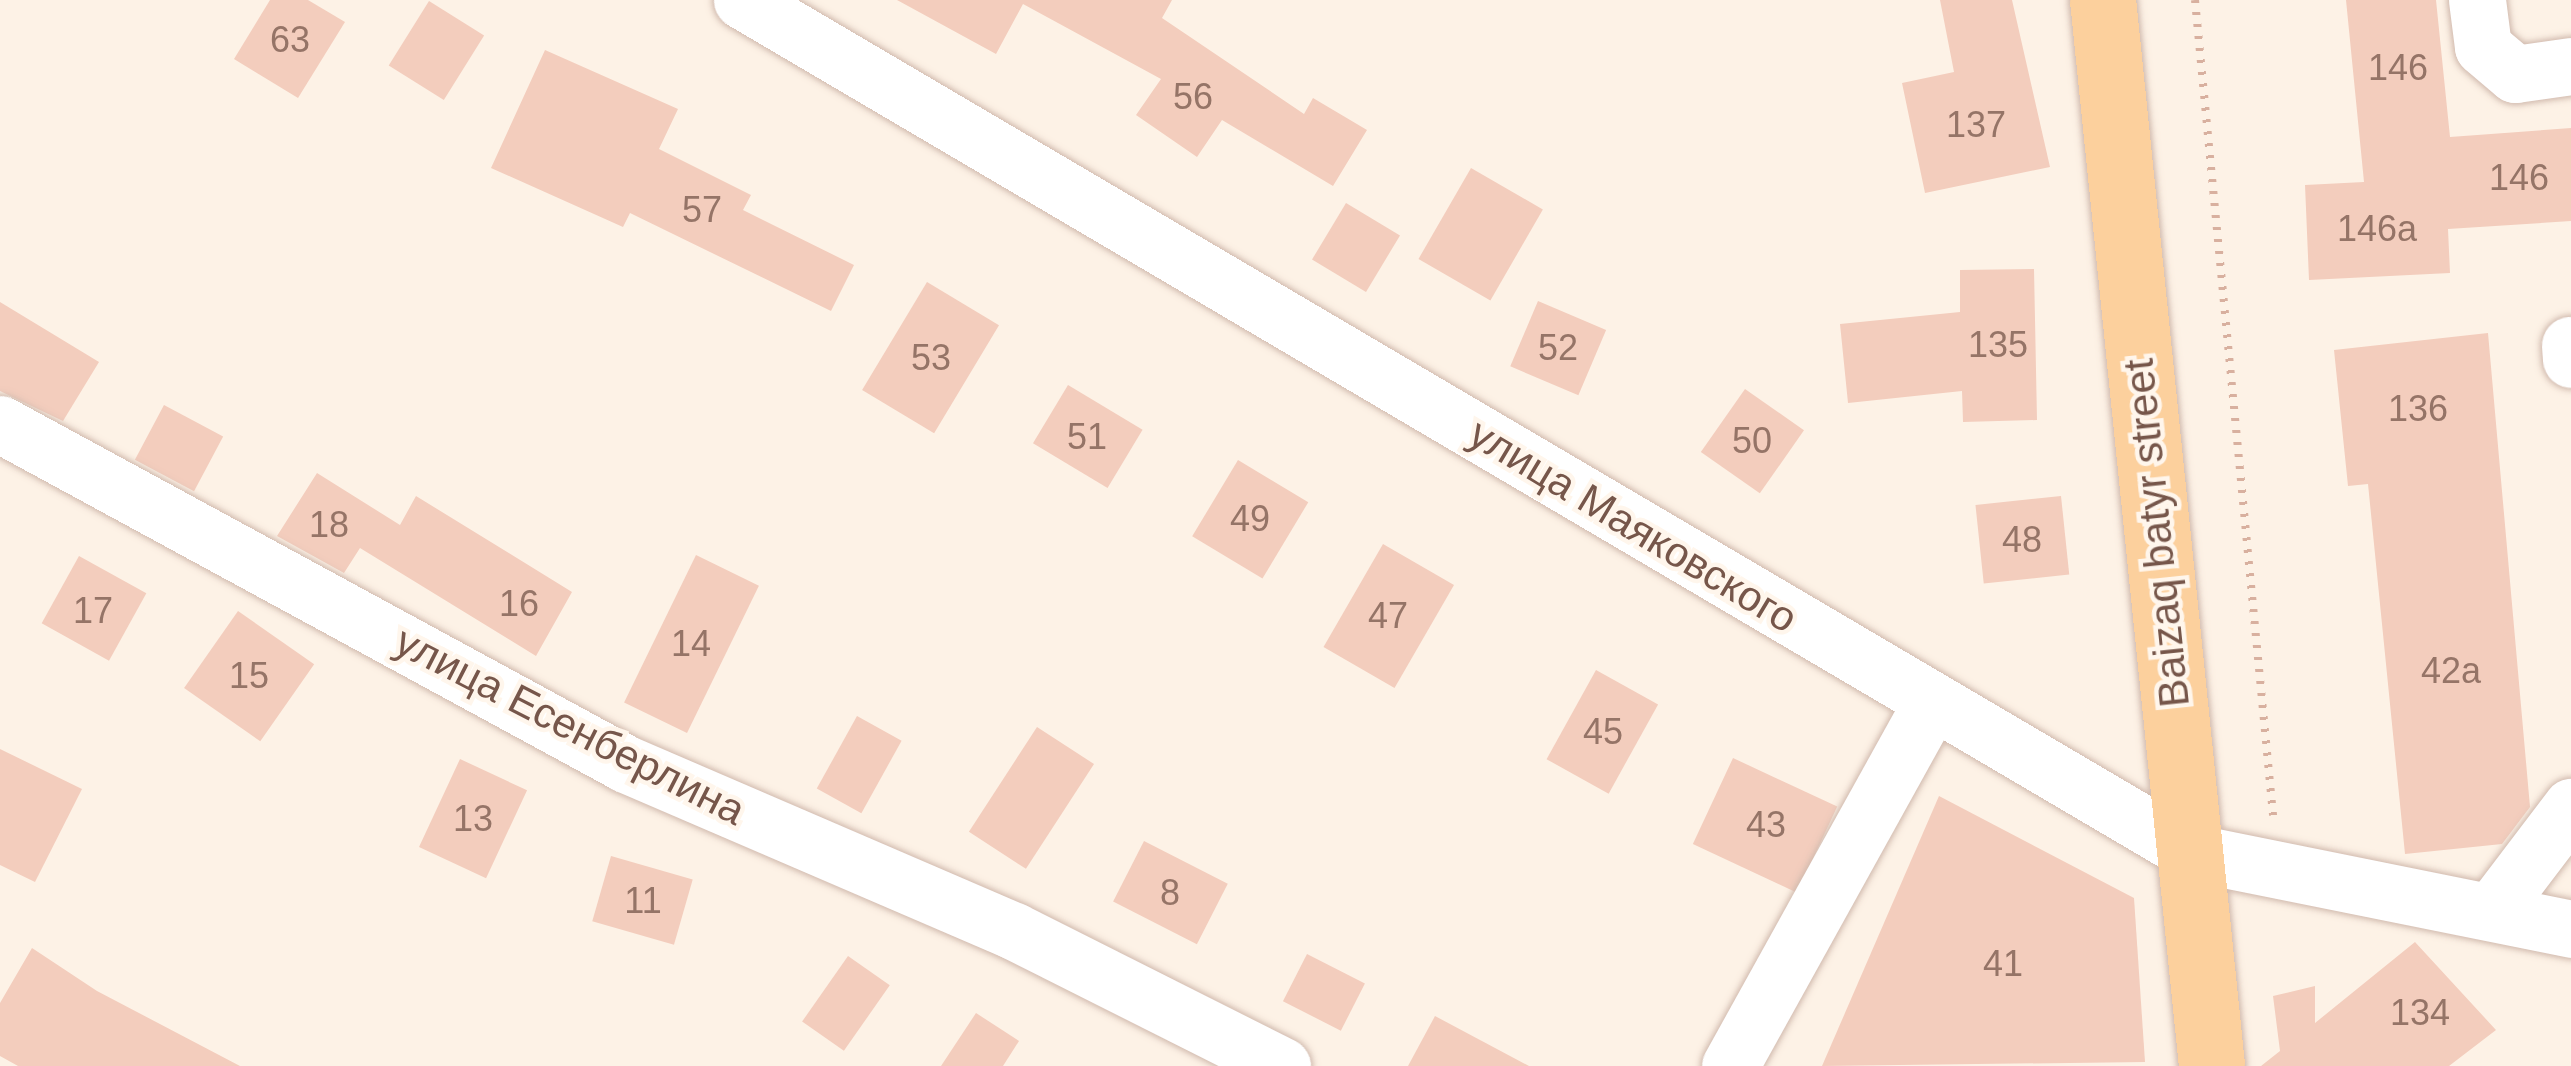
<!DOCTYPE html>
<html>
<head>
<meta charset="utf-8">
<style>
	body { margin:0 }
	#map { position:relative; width:2571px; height:1066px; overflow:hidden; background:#fdf2e6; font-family:Arial,sans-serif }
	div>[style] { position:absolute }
	.building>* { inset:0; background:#f3cdbd; transform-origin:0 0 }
	.path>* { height:8px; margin-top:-4px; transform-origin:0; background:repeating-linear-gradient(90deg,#d8b09f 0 3px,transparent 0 12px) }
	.roads { filter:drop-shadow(0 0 3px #d1baae) drop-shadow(0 0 3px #d1baae) }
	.minor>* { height:57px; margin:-28.5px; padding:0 28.5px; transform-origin:28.5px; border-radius:28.5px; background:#fff }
	.major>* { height:66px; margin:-33px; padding:0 33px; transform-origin:33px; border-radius:33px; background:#fcd09d }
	span { translate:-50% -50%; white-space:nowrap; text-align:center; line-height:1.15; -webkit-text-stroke:9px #fff6ec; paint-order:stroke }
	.number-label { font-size:36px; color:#957467 }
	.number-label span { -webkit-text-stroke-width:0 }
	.street-label { font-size:42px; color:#76564a }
</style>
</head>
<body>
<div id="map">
	<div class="building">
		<div style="clip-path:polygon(270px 0,308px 0,345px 22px,298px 98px,234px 59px)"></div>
		<div style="clip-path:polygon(897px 0,1172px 0,1162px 18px,1304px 114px,1313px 98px,1367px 130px,1333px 186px,1222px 120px,1197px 157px,1136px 115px,1161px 79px,1023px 4px,996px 54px)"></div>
		<div style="clip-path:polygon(1940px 0,2012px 0,2050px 167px,1925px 193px,1902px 83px,1954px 72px)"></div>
		<div style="clip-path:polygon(2346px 0,2436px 0,2450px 137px,2571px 128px,2571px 221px,2448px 229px,2450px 273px,2309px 280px,2305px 185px,2364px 182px)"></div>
		<div style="left:429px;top:1px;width:65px;height:76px;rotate:32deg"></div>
		<div style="clip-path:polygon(545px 50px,678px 109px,659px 149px,751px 195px,743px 210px,854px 265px,831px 311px,630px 213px,623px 227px,491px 168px)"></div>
		<div style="left:1471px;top:168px;width:83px;height:105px;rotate:30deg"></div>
		<div style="left:1346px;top:203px;width:63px;height:66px;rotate:31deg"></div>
		<div style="clip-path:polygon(2034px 269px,2037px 420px,1963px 422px,1962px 391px,1848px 403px,1840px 324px,1960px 312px,1960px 270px)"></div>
		<div style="left:927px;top:282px;width:84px;height:126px;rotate:31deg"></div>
		<div style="left:1538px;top:301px;width:74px;height:71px;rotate:23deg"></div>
		<div style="clip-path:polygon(0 302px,99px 362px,63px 421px,0 391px)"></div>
		<div style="clip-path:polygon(2488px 333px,2530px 807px,2502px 844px,2405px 854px,2368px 484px,2348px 486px,2334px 350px)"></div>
		<div style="left:1068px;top:385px;width:87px;height:68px;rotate:31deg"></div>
		<div style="left:1745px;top:389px;width:72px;height:77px;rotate:35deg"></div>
		<div style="left:164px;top:405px;width:67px;height:62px;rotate:28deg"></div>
		<div style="left:1238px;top:460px;width:82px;height:89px;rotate:31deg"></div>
		<div style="clip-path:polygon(317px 473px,400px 525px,416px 496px,572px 592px,536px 656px,360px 548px,344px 573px,277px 536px)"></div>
		<div style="left:2061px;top:496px;width:79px;height:86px;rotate:84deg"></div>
		<div style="left:1383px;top:544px;width:82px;height:119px;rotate:30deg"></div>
		<div style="left:696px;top:555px;width:70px;height:164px;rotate:26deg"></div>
		<div style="left:79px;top:556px;width:77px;height:77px;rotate:29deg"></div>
		<div style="left:238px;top:611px;width:93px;height:94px;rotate:35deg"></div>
		<div style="left:1596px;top:670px;width:71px;height:102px;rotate:29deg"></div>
		<div style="left:857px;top:716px;width:51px;height:83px;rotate:29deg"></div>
		<div style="left:1037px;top:727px;width:68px;height:125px;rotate:33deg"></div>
		<div style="clip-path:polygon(0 749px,82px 789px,35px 882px,0 865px)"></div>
		<div style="left:1733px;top:758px;width:115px;height:95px;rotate:25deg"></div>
		<div style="left:460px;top:759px;width:74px;height:97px;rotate:25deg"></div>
		<div style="clip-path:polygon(1939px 796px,2134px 898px,2145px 1062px,1822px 1066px)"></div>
		<div style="left:1144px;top:841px;width:94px;height:68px;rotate:27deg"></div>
		<div style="left:611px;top:856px;width:85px;height:68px;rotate:16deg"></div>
		<div style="clip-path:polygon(2415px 942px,2496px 1030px,2449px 1066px,2261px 1066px,2280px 1051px,2273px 996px,2315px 986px,2315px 1023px)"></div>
		<div style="clip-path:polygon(32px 948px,97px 991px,240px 1066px,18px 1066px,0 1056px,0 1003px)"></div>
		<div style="left:1307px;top:954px;width:65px;height:53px;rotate:27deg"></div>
		<div style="left:848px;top:956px;width:51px;height:80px;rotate:35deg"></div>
		<div style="clip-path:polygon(976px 1013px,1019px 1041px,1003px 1066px,941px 1066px)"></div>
		<div style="clip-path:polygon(1435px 1016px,1529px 1066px,1408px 1066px)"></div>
	</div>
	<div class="path">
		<div style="left:2195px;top:0;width:819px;rotate:84.53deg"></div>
	</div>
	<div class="roads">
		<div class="minor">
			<div style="left:742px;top:0;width:1680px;rotate:30.47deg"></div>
			<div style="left:2190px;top:852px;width:389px;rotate:11.4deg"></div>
			<div style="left:2477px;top:0;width:47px;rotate:82.7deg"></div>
			<div style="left:2483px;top:47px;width:42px;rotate:40.2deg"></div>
			<div style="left:2515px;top:74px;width:57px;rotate:-8.1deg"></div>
			<div style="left:2570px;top:345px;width:14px;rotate:86deg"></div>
			<div style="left:0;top:424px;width:712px;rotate:28.51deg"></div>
			<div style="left:626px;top:764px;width:422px;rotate:23.3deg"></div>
			<div style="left:1014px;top:931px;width:300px;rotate:26.7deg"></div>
			<div style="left:2492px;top:911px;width:131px;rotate:-52.8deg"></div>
			<div style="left:1730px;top:1066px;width:416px;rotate:-61deg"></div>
		</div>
		<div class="major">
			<div style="left:2103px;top:0;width:1072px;rotate:84.16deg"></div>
		</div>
	</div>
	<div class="number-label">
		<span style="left:290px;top:40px">63</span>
		<span style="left:2398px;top:68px">146</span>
		<span style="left:1193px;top:97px">56</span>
		<span style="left:1976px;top:125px">137</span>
		<span style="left:2519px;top:178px">146</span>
		<span style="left:702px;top:210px">57</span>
		<span style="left:2377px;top:229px">146а</span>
		<span style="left:1998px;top:345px">135</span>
		<span style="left:1558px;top:348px">52</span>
		<span style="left:931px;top:358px">53</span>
		<span style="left:2418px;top:409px">136</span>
		<span style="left:1087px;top:437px">51</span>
		<span style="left:1752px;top:441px">50</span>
		<span style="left:1250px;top:519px">49</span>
		<span style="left:329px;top:525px">18</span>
		<span style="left:2022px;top:540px">48</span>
		<span style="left:519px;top:604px">16</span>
		<span style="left:93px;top:611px">17</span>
		<span style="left:1388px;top:616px">47</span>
		<span style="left:691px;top:644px">14</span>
		<span style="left:2451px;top:671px">42а</span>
		<span style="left:249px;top:676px">15</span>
		<span style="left:1603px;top:732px">45</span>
		<span style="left:473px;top:819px">13</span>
		<span style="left:1766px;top:825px">43</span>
		<span style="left:1170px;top:893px">8</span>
		<span style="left:643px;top:901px">11</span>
		<span style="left:2003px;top:964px">41</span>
		<span style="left:2420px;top:1013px">134</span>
	</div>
	<div class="street-label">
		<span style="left:1633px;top:526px;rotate:31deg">улица Маяковского</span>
		<span style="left:2157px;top:533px;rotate:-96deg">Baizaq batyr street</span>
		<span style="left:570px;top:726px;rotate:27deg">улица Есенберлина</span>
	</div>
</div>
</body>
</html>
